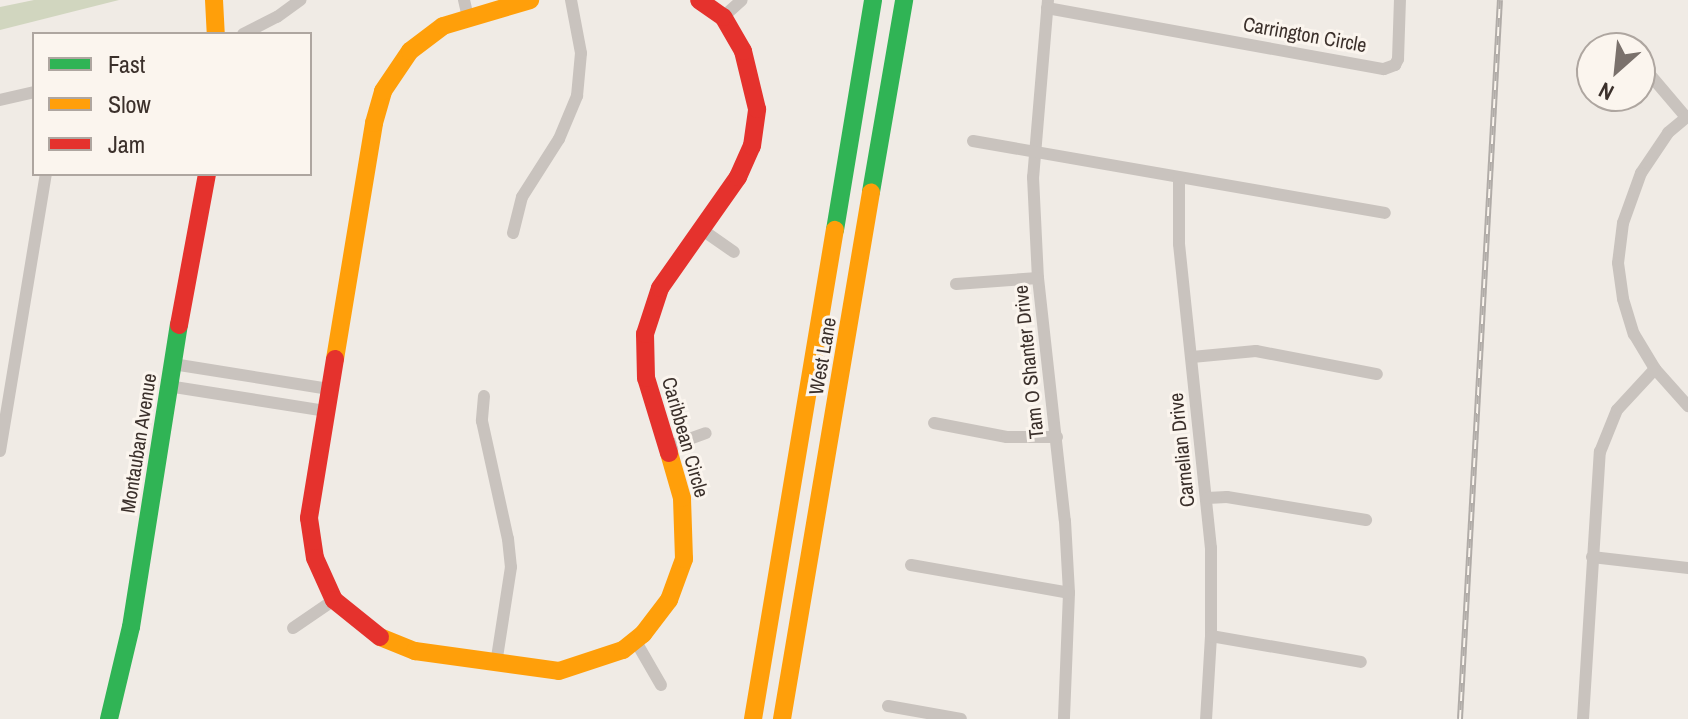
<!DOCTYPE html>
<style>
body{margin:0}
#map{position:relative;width:1688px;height:719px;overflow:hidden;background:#f0ebe5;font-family:"Archivo Narrow",sans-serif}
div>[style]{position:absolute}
.green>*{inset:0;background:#d1d6bf}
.street>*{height:12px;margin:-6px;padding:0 6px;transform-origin:6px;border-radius:6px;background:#c9c3be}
.fast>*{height:18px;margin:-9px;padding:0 9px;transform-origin:9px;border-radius:9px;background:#30b455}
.slow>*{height:18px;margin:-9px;padding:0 9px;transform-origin:9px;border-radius:9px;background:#ff9f0a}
.jam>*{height:18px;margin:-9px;padding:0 9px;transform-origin:9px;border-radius:9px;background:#e5322d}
.rail>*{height:6px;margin-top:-3px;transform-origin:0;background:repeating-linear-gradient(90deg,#fbf5ee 0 9px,#b1aca8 0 18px);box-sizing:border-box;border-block:2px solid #b1aca8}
span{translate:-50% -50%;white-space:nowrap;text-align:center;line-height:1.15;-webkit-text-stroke:6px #fbf5ee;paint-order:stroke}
.street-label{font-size:20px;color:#3b302b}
.legend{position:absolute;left:32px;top:32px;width:280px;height:144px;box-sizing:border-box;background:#fbf5ee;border:2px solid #aea6a0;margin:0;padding:10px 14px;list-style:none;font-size:24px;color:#3b302b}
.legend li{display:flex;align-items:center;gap:16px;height:40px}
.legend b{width:40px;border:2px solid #aea6a0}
.north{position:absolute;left:1576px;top:32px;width:80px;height:80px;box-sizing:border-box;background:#fbf5ee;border:2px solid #aea6a0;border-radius:50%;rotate:207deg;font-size:22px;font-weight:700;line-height:32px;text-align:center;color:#3b302b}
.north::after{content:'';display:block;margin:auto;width:28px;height:36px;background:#7a716c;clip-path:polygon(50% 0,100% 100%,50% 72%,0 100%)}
</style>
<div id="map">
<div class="green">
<i style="clip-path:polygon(34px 0,119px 0,0 30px,0 7px)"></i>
</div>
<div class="street">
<i style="left:464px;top:0;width:17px;rotate:77deg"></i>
<i style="left:1048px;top:0;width:178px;rotate:94.8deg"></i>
<i style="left:1033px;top:177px;width:101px;rotate:87.2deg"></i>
<i style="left:1038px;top:278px;width:244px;rotate:83.7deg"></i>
<i style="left:1065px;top:521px;width:72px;rotate:86.8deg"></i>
<i style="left:1069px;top:593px;width:126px;rotate:92.3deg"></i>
<i style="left:1047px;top:8px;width:342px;rotate:10.3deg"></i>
<i style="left:1384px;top:69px;width:12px;rotate:-20deg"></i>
<i style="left:1395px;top:65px;width:7px;rotate:-63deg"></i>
<i style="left:1398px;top:59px;width:59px;rotate:-88.1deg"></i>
<i style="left:723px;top:17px;width:25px;rotate:-42deg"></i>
<i style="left:243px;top:34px;width:38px;rotate:-27deg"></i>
<i style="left:277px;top:17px;width:29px;rotate:-36deg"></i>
<i style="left:1640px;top:63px;width:71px;rotate:49.6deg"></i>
<i style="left:0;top:100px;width:35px;rotate:-13deg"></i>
<i style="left:1688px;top:116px;width:26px;rotate:140deg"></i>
<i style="left:1668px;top:133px;width:48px;rotate:124deg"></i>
<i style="left:1641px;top:173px;width:53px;rotate:109.8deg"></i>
<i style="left:1623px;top:223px;width:40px;rotate:97.1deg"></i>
<i style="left:1618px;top:263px;width:36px;rotate:82deg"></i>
<i style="left:1623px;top:299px;width:37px;rotate:73deg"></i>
<i style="left:1634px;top:334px;width:41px;rotate:59deg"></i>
<i style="left:1655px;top:369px;width:50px;rotate:48.3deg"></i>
<i style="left:973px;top:141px;width:418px;rotate:9.9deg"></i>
<i style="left:1179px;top:179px;width:65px;rotate:90deg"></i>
<i style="left:1179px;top:244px;width:306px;rotate:84deg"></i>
<i style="left:1211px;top:548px;width:88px;rotate:90deg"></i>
<i style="left:1211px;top:636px;width:83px;rotate:93.4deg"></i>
<i style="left:701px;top:229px;width:40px;rotate:34.9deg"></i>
<i style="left:513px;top:233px;width:37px;rotate:-76deg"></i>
<i style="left:522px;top:197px;width:69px;rotate:-57.5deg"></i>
<i style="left:559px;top:139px;width:47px;rotate:-67.3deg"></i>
<i style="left:577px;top:96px;width:43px;rotate:-84.7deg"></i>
<i style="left:581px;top:53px;width:54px;rotate:-100.7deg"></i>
<i style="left:956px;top:284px;width:82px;rotate:-4.2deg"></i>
<i style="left:1192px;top:357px;width:64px;rotate:-5.4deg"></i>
<i style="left:1256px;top:351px;width:123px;rotate:10.8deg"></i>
<i style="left:173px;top:364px;width:158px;rotate:9.1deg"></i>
<i style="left:168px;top:386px;width:159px;rotate:9deg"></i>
<i style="left:484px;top:396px;width:25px;rotate:95deg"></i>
<i style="left:482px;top:421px;width:121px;rotate:77.6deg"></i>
<i style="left:508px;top:539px;width:28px;rotate:84deg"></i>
<i style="left:511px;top:567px;width:98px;rotate:98.8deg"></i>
<i style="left:934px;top:423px;width:74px;rotate:10.9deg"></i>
<i style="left:1007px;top:437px;width:50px"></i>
<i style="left:667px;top:447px;width:41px;rotate:-19.7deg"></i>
<i style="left:0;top:451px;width:281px;rotate:-80.6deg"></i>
<i style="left:1207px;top:498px;width:20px;rotate:-3deg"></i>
<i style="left:1227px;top:497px;width:141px;rotate:9.4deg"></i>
<i style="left:1592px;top:557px;width:97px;rotate:6.5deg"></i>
<i style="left:911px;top:565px;width:160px;rotate:10deg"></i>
<i style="left:293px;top:628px;width:50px;rotate:-34.3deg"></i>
<i style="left:1211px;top:636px;width:152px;rotate:9.8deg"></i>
<i style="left:635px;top:640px;width:52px;rotate:60deg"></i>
<i style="left:888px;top:706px;width:74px;rotate:10.1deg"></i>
<i style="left:1583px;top:719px;width:268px;rotate:-86.4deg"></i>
<i style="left:1600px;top:452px;width:45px;rotate:-68deg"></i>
<i style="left:1617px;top:410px;width:56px;rotate:-47.2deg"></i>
</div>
<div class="fast">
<i style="left:871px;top:192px;width:195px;rotate:-80.2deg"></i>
<i style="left:835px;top:230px;width:233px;rotate:-80.6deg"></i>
<i style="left:109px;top:719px;width:95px;rotate:-76.6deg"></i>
<i style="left:131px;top:627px;width:306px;rotate:-81deg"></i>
</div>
<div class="slow">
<i style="left:214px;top:0;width:34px;rotate:87deg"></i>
<i style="left:335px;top:359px;width:239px;rotate:-80.6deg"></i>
<i style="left:374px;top:123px;width:33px;rotate:-74deg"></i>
<i style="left:383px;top:91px;width:48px;rotate:-56deg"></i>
<i style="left:410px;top:51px;width:41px;rotate:-37.1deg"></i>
<i style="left:443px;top:26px;width:91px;rotate:-16.6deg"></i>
<i style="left:380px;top:637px;width:38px;rotate:22deg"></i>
<i style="left:415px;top:651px;width:145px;rotate:7.9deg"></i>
<i style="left:559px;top:671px;width:67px;rotate:-18.2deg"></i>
<i style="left:623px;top:650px;width:26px;rotate:-39deg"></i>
<i style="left:643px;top:634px;width:43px;rotate:-52.6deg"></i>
<i style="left:669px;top:600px;width:44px;rotate:-69.9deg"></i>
<i style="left:684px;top:559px;width:61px;rotate:-91.9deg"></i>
<i style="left:682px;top:498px;width:47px;rotate:-106.1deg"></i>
<i style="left:753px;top:719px;width:496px;rotate:-80.5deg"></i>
<i style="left:782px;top:719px;width:534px;rotate:-80.41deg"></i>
</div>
<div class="jam">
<i style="left:179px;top:325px;width:154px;rotate:-79.5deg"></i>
<i style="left:335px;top:359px;width:161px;rotate:99.3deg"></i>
<i style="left:309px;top:518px;width:40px;rotate:81.5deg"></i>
<i style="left:315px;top:558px;width:46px;rotate:65.7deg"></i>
<i style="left:334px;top:600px;width:59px;rotate:38.8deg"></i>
<i style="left:669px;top:453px;width:78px;rotate:-107deg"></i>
<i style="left:646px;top:378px;width:44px;rotate:-91.3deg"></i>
<i style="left:645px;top:334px;width:48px;rotate:-71.9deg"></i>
<i style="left:660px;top:288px;width:136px;rotate:-54.9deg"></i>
<i style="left:738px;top:177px;width:34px;rotate:-66deg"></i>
<i style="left:752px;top:146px;width:37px;rotate:-82deg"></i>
<i style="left:757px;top:109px;width:60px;rotate:-103.6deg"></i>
<i style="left:743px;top:51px;width:39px;rotate:-120deg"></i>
<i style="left:723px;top:17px;width:29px;rotate:-145deg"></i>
</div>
<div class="rail">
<i style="left:1460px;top:719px;width:720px;rotate:-86.82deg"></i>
</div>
<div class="street-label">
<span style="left:1305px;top:34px;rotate:10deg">Carrington Circle</span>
<span style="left:822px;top:356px;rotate:-80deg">West Lane</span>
<span style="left:1028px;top:362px;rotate:-96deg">Tam O Shanter Drive</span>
<span style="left:686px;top:437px;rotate:74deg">Caribbean Circle</span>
<span style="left:138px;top:443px;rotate:-81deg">Montauban Avenue</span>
<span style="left:1181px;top:450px;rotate:-96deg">Carnelian Drive</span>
</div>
<ul class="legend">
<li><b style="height:10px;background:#30b455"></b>Fast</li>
<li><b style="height:10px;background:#ff9f0a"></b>Slow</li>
<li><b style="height:10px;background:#e5322d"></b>Jam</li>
</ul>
<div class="north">N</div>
</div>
